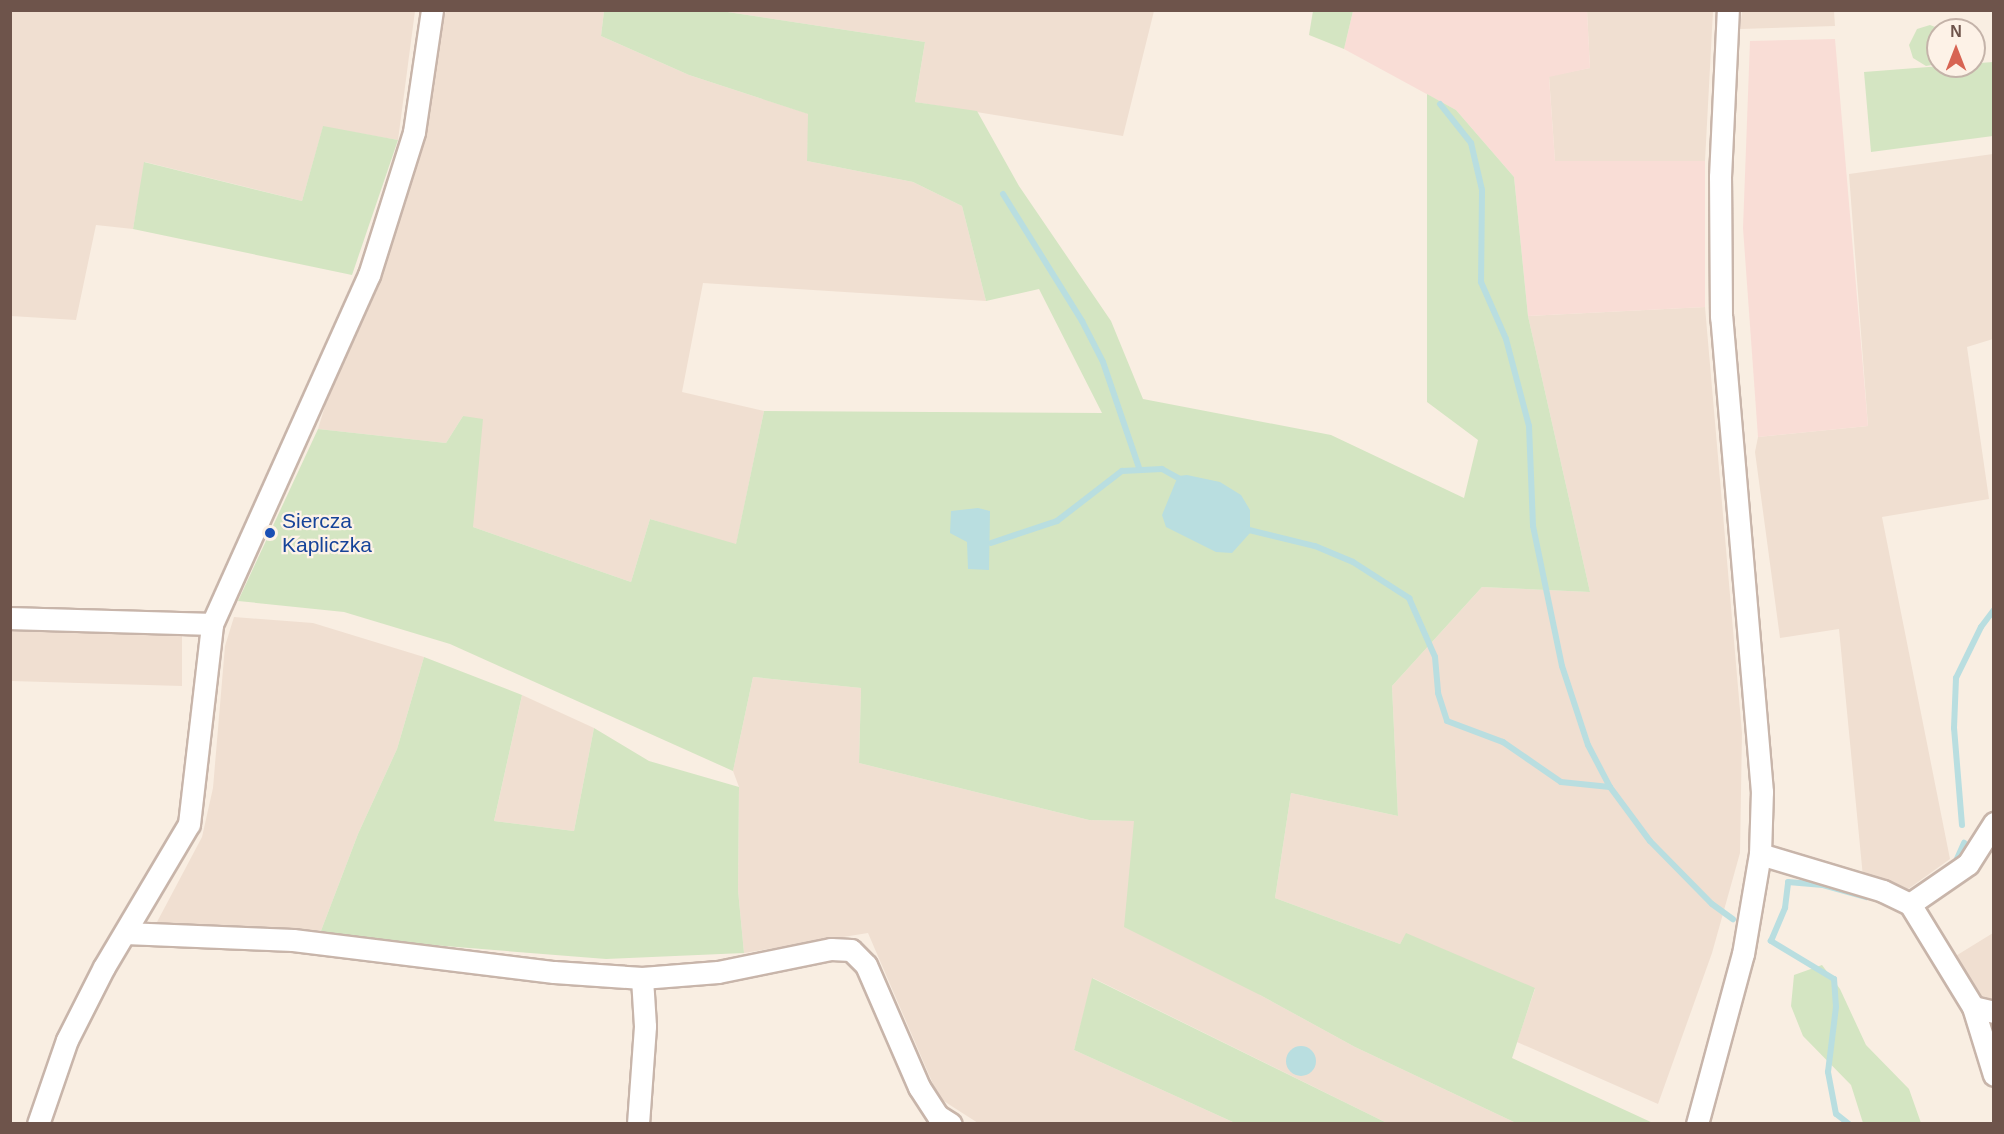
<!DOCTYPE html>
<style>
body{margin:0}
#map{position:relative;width:2004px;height:1134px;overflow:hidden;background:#f9eee2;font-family:Helvetica,sans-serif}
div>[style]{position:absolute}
.residential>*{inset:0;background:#f0dfd1}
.commercial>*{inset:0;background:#f9ddd6}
.green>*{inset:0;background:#d4e5c2}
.water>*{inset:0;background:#b9dee0}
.round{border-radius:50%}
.stream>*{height:6px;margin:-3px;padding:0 3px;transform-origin:3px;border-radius:3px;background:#b9dee0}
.roads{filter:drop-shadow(2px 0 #c8b5aa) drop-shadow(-2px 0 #c8b5aa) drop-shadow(0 2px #c8b5aa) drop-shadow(0 -2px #c8b5aa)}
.minor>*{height:21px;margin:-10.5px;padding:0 10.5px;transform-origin:10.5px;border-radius:10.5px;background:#fff}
.dots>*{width:16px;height:16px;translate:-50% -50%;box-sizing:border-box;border:3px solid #fdf2e7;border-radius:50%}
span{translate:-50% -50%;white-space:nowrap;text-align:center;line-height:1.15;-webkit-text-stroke:4.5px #fdf2e7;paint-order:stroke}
.transit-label{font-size:21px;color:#164399}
.left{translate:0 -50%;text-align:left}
.frame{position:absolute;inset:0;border:12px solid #6e544b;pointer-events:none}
.north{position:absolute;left:1926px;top:18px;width:60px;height:60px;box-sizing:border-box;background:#fdf2e7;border:2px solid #c4b3a9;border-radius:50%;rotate:0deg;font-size:16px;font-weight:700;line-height:24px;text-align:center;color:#6e544b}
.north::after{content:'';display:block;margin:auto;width:21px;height:27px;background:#d76453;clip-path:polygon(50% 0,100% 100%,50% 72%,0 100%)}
</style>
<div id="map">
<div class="residential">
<i style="clip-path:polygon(10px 11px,415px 11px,398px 140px,323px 127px,302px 201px,145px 162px,133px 229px,96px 225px,76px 320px,11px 316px)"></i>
<i style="clip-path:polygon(446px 11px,604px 11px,601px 36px,689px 75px,809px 114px,807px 161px,913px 182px,962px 206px,986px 301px,703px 283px,682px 392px,764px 411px,736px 545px,650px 519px,631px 582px,473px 527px,463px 416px,446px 443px,318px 429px)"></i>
<i style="clip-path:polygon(721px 11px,1154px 11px,1123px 136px,915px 102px,925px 42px)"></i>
<i style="clip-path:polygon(1587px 11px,1713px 11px,1705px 161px,1555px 161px,1549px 76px,1590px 68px)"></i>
<i style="clip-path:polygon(1742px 11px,1834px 11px,1835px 26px,1740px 29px)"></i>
<i style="clip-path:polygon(1993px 154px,1993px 339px,1967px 347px,1989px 499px,1882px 517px,1950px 859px,1904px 892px,1863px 877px,1839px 629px,1780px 638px,1755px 452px,1758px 437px,1868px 426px,1849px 174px)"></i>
<i style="clip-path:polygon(1705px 307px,1742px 733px,1740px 853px,1712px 953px,1658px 1104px,1517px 1042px,1535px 989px,1406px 934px,1400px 944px,1275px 898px,1291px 793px,1398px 816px,1392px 686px,1482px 587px,1590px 592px,1528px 316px)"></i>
<i style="clip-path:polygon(234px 617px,313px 623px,424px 657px,397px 749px,358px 834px,319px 936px,157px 922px,202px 837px,213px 788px,225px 646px)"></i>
<i style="clip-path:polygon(11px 627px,182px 632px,182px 686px,11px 681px)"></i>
<i style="clip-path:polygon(753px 677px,861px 688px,859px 763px,1089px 820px,1134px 821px,1260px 995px,1355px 1047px,1516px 1123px,1387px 1123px,1093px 978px,1074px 1050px,1235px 1123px,978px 1123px,939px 1098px,868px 933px,744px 953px,738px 890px,739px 787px,733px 771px)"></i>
<i style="clip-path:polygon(522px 695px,594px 728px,574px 831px,494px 821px)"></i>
<i style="clip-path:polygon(1993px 933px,1993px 1001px,1979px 998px,1954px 957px)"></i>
</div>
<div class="commercial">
<i style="clip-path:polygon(1353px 11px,1587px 11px,1590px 68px,1549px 77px,1555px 161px,1705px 161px,1705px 307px,1528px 316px,1514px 177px,1456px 110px,1344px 49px)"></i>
<i style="clip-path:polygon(1835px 39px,1868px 426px,1758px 437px,1743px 228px,1750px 41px)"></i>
</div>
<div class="green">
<i style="clip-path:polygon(604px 11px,721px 11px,925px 42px,915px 102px,977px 111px,1019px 186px,1111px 321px,1143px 399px,1331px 435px,1464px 498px,1478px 440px,1427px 402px,1427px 94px,1456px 110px,1514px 177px,1528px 316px,1590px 592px,1482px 587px,1392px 686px,1398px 816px,1291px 793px,1275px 898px,1400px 944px,1406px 933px,1535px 988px,1512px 1058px,1653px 1123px,1516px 1123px,1355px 1047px,1260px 995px,1124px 927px,1134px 821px,1089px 820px,859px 763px,861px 688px,753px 677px,733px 771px,450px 644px,344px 612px,238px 601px,318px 429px,446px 443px,463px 416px,483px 419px,473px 527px,631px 582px,650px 519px,736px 544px,764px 411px,1102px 413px,1039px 289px,986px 301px,962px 206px,913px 182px,807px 161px,808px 114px,689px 75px,601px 36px)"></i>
<i style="clip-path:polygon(1313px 11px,1353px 11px,1344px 49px,1309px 35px)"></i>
<i style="clip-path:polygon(1930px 25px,1943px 30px,1938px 30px,1938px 64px,1926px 66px,1913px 58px,1909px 45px,1917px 29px)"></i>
<i style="clip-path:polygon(1993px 62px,1993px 136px,1871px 152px,1864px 72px)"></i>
<i style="clip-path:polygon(323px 126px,398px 140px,352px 275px,133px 229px,144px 162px,302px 201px)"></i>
<i style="clip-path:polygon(424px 657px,522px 695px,494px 821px,574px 831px,594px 728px,649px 761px,739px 787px,738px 890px,744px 953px,606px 959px,319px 936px,358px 834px,397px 749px)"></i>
<i style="clip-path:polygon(1822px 965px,1840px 989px,1866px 1045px,1909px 1089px,1921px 1123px,1863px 1123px,1851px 1085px,1803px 1036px,1791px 1006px,1794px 975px)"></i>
<i style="clip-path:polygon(1092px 978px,1387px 1123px,1235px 1123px,1074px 1050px)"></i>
</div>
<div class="water">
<i style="clip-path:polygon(1187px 475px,1220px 482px,1241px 495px,1250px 510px,1250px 533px,1232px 553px,1216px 552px,1166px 527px,1162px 515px,1178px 476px)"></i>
<i style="clip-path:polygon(978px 508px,990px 511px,989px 570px,968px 569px,967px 542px,950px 533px,951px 511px)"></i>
<i class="round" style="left:1286px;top:1046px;width:30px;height:30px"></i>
</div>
<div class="stream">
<i style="left:1440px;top:104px;width:50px;rotate:51.5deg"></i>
<i style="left:1471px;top:143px;width:48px;rotate:76.8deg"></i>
<i style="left:1482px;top:190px;width:92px;rotate:90.6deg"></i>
<i style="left:1481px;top:282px;width:62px;rotate:66.3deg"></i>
<i style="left:1506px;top:339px;width:90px;rotate:75.2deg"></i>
<i style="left:1529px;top:426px;width:100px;rotate:87.7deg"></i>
<i style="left:1533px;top:526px;width:143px;rotate:78.3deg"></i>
<i style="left:1562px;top:666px;width:83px;rotate:71.8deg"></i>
<i style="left:1588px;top:745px;width:47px;rotate:62.4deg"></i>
<i style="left:1610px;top:787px;width:67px;rotate:53.5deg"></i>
<i style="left:1650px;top:841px;width:88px;rotate:45.5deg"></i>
<i style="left:1712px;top:904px;width:26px;rotate:36deg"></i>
<i style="left:1003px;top:194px;width:150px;rotate:58.1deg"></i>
<i style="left:1082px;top:321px;width:46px;rotate:62.9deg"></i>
<i style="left:1103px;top:362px;width:112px;rotate:71.2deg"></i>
<i style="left:1245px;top:529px;width:72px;rotate:13.7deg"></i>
<i style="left:1315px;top:546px;width:41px;rotate:22.8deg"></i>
<i style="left:1353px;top:562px;width:67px;rotate:32.7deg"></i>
<i style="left:1409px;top:598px;width:64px;rotate:66.2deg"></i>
<i style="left:1435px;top:657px;width:36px;rotate:85deg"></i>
<i style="left:1438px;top:693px;width:29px;rotate:72deg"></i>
<i style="left:1447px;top:721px;width:60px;rotate:20.6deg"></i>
<i style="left:1503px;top:742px;width:70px;rotate:34.6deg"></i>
<i style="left:1561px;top:782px;width:49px;rotate:5.8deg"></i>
<i style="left:991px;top:543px;width:70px;rotate:-18.4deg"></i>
<i style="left:1057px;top:521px;width:82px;rotate:-37.6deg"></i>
<i style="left:1122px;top:471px;width:40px;rotate:-2.9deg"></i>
<i style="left:1162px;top:469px;width:23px;rotate:29deg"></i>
<i style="left:1962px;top:825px;width:97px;rotate:-94.7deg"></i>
<i style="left:1954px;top:728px;width:50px;rotate:-87.7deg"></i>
<i style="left:1956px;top:678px;width:57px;rotate:-63.9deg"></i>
<i style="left:1981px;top:627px;width:21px;rotate:-53deg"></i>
<i style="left:1956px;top:861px;width:20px;rotate:-66deg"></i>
<i style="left:1849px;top:1124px;width:16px;rotate:-142deg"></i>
<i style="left:1836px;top:1114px;width:43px;rotate:-100.8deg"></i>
<i style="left:1828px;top:1072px;width:65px;rotate:-83deg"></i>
<i style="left:1836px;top:1007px;width:28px;rotate:-94deg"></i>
<i style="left:1834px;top:979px;width:74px;rotate:-148.9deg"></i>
<i style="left:1771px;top:941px;width:36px;rotate:-67deg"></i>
<i style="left:1785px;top:908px;width:26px;rotate:-83deg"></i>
<i style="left:1788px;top:882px;width:35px;rotate:5deg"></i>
<i style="left:1823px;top:885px;width:45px;rotate:15.6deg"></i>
</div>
<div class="roads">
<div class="minor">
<i style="left:10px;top:618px;width:202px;rotate:1.7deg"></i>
<i style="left:1760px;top:854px;width:128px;rotate:16.7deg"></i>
<i style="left:1883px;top:891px;width:30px;rotate:26deg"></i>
<i style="left:1910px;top:904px;width:121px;rotate:58.5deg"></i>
<i style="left:1973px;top:1007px;width:22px;rotate:13deg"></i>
<i style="left:1910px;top:904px;width:70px;rotate:-34.6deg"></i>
<i style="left:1968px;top:864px;width:49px;rotate:-57.6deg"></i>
<i style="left:125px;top:933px;width:168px;rotate:2.4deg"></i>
<i style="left:293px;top:940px;width:263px;rotate:7deg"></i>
<i style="left:554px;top:972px;width:88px;rotate:3.9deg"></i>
<i style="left:642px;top:978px;width:76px;rotate:-4.5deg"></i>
<i style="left:718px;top:972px;width:115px;rotate:-11.5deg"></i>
<i style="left:831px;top:949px;width:20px;rotate:3deg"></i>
<i style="left:851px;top:950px;width:21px;rotate:45deg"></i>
<i style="left:866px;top:965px;width:133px;rotate:66.5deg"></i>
<i style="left:919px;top:1087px;width:35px;rotate:57deg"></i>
<i style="left:938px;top:1116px;width:15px;rotate:32deg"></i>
<i style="left:1973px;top:1007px;width:71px;rotate:72.8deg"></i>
<i style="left:38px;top:1124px;width:89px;rotate:-71deg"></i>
<i style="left:67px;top:1040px;width:82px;rotate:-63.1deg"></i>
<i style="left:104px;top:967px;width:166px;rotate:-59.3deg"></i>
<i style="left:189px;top:824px;width:201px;rotate:-83.4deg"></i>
<i style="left:212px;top:624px;width:383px;rotate:-65.8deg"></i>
<i style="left:369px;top:275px;width:150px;rotate:-72.5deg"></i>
<i style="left:414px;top:132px;width:123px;rotate:-81.6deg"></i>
<i style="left:638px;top:1124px;width:98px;rotate:-85.9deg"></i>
<i style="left:645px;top:1026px;width:48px;rotate:-93.6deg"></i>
<i style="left:1697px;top:1124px;width:176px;rotate:-74.9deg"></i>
<i style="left:1743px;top:954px;width:101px;rotate:-80.4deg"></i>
<i style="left:1760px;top:854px;width:62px;rotate:-88.2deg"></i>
<i style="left:1762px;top:792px;width:477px;rotate:-94.9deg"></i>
<i style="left:1721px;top:317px;width:140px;rotate:-90.4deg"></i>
<i style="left:1720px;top:177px;width:167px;rotate:-87.3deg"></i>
</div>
</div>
<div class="dots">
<i style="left:270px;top:533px;background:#1a4fb4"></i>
</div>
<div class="transit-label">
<span class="left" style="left:282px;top:533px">Siercza<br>Kapliczka</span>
</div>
<div class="frame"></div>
<div class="north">N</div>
</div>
